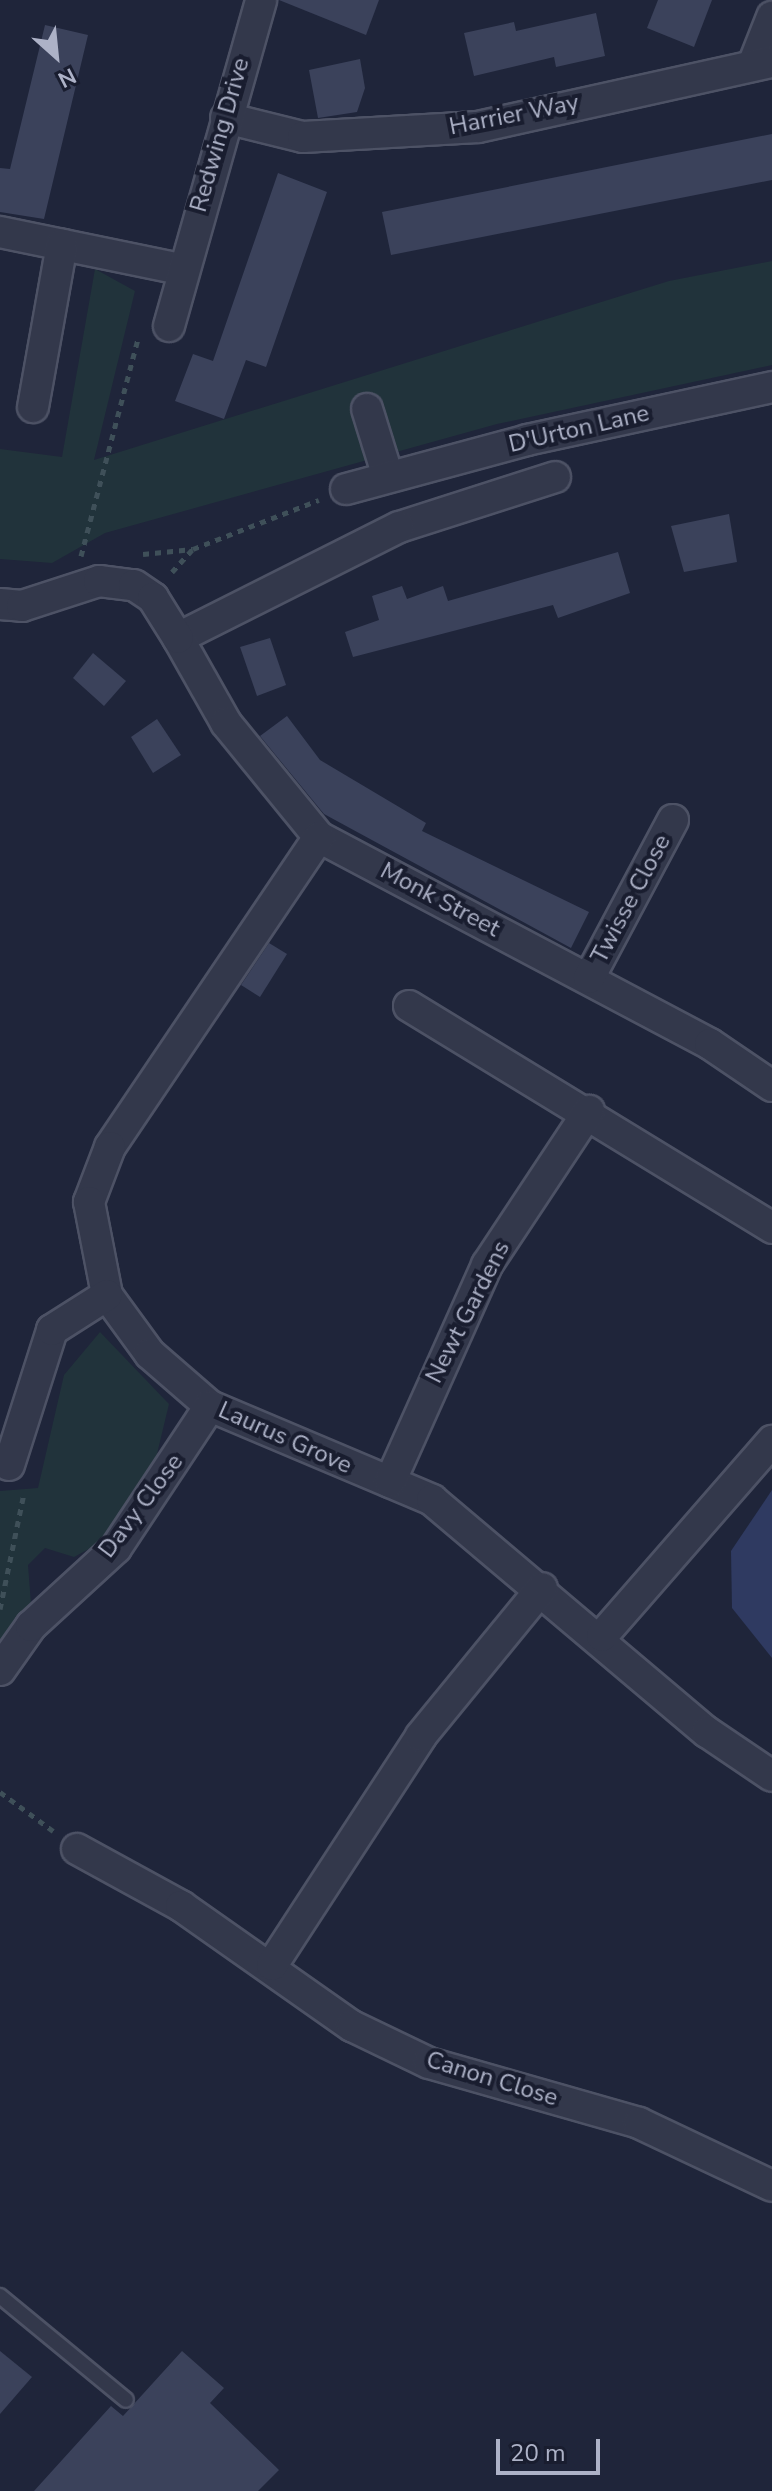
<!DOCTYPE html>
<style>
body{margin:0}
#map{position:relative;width:772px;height:2491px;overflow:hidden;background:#1f253a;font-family:"Nunito Sans",sans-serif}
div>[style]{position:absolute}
.green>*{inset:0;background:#21333b}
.water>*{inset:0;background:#2f3a61}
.building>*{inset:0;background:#3b425b}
.path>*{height:5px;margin-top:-2.5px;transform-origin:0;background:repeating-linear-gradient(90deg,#3f5059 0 6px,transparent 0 12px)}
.roads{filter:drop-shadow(2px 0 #4d5265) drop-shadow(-2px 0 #4d5265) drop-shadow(0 2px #4d5265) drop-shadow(0 -2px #4d5265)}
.service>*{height:14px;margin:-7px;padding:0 7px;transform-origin:7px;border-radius:7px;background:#33384b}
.minor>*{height:30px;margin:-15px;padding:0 15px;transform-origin:15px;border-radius:15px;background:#33384b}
span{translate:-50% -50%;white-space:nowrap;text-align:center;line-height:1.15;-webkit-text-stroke:8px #191d2f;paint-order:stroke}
.street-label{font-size:24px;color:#adb2c7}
.north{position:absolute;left:16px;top:16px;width:80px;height:80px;-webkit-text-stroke:6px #191d2f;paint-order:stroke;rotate:153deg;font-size:22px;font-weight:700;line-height:32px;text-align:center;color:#adb2c7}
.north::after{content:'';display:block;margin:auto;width:28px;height:36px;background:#adb2c7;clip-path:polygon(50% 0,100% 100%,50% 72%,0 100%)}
.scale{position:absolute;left:496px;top:2439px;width:104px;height:36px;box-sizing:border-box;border:4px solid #adb2c7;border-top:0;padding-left:10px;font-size:24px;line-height:28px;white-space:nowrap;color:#adb2c7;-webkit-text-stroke:6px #191d2f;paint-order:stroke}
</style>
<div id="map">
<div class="green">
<i style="clip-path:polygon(772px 261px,772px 365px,497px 424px,105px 533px,52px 563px,0 559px,0 449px,62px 457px,95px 269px,135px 291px,94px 460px,669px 281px)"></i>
<i style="clip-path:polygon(100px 1332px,169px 1404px,156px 1458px,98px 1544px,74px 1557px,45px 1548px,28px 1565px,31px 1604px,0 1653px,0 1491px,38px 1488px,64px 1375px)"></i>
</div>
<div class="water">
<i style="clip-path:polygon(772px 1490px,772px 1658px,732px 1608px,731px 1551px)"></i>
</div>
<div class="building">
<i style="clip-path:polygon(279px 0,379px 0,366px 35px)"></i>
<i style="clip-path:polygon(658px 0,712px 0,694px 47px,647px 28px)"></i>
<i style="clip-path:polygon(596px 13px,605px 56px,556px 67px,554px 57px,474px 76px,464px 33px,514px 22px,516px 31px)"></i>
<i style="clip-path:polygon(45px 25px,88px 35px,44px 219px,0 212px,0 168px,10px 169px)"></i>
<i style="clip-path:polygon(360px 59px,365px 88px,357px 112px,318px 118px,309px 70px)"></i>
<i style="clip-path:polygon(772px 134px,772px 180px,391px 255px,382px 212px)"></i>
<i style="clip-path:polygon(278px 173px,327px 192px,266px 367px,246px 360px,224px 419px,175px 401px,193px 354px,213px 361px)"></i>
<i style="clip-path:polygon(729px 514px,737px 562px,684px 572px,671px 526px)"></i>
<i style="clip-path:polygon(618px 552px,630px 593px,558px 618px,553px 605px,353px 657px,345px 632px,379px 620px,372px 596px,402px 586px,407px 599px,443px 586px,448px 601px)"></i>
<i style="clip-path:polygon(270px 638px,286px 685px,257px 696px,240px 647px)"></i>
<i style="clip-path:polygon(93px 653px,126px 681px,104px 706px,73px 678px)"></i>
<i style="clip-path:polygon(287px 716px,320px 760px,426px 823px,422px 831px,589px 912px,571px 948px,324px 814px,260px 736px)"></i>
<i style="clip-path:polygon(157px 719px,181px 755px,153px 773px,131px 737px)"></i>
<i style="clip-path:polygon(269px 943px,287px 954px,260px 997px,241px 985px)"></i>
<i style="clip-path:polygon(0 2351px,32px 2377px,0 2414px)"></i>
<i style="clip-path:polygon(182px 2351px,224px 2388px,210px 2403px,279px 2470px,258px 2491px,34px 2491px,111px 2406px,123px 2416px)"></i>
</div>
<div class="path">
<i style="left:143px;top:554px;width:50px;rotate:-5.7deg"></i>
<i style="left:193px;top:549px;width:135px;rotate:-21.3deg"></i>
<i style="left:81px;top:556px;width:225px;rotate:-75.3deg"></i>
<i style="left:172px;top:572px;width:30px;rotate:-48deg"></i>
<i style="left:0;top:1609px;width:118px;rotate:-78.3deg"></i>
<i style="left:0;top:1792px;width:66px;rotate:36.3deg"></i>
</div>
<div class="roads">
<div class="service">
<i style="left:0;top:2296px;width:163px;rotate:39.5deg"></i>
</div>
<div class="minor">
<i style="left:753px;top:65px;width:52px;rotate:-68.4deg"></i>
<i style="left:226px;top:118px;width:79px;rotate:13.9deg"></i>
<i style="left:303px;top:137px;width:175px;rotate:-3.3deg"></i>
<i style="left:478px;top:127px;width:301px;rotate:-12.5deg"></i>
<i style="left:0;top:232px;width:185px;rotate:11.6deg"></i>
<i style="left:169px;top:326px;width:339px;rotate:-74.2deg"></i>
<i style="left:33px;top:407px;width:165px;rotate:-79.9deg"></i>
<i style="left:367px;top:409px;width:71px;rotate:72.8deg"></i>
<i style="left:555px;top:477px;width:164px;rotate:162.2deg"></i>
<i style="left:399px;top:527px;width:247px;rotate:153.3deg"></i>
<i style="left:178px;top:638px;width:98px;rotate:60.5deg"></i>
<i style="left:226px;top:723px;width:147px;rotate:50.8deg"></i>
<i style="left:319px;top:837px;width:442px;rotate:27.9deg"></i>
<i style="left:710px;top:1044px;width:75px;rotate:34.1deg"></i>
<i style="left:346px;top:489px;width:188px;rotate:-15.1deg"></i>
<i style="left:527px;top:440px;width:251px;rotate:-12.2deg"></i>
<i style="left:0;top:604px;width:22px;rotate:5deg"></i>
<i style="left:22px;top:606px;width:81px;rotate:-18deg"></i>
<i style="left:99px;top:581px;width:35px;rotate:7deg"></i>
<i style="left:134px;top:585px;width:23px;rotate:34deg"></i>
<i style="left:153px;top:598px;width:47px;rotate:58deg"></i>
<i style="left:319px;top:837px;width:374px;rotate:124deg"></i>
<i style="left:110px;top:1147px;width:59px;rotate:110.9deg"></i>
<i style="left:89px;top:1202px;width:95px;rotate:79deg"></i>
<i style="left:107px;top:1295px;width:73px;rotate:53.9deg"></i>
<i style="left:150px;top:1354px;width:79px;rotate:40.9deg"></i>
<i style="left:210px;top:1406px;width:241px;rotate:22.9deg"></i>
<i style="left:432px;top:1500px;width:360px;rotate:40.2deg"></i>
<i style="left:707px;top:1732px;width:78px;rotate:34.1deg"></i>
<i style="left:589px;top:978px;width:179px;rotate:-62deg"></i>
<i style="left:409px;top:1006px;width:426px;rotate:31.4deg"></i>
<i style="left:9px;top:1465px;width:142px;rotate:-72.3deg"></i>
<i style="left:52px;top:1330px;width:65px;rotate:-32.5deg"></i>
<i style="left:390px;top:1482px;width:238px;rotate:-65.9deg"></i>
<i style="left:487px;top:1265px;width:185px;rotate:-56.5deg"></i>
<i style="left:602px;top:1636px;width:259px;rotate:-48.9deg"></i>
<i style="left:0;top:1670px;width:54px;rotate:-54.8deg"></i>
<i style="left:31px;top:1626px;width:115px;rotate:-42.5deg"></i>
<i style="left:116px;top:1548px;width:170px;rotate:-56.5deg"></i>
<i style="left:77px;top:1849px;width:119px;rotate:28.7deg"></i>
<i style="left:181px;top:1906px;width:209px;rotate:35.1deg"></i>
<i style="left:352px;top:2026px;width:85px;rotate:25.7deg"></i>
<i style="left:429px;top:2063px;width:218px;rotate:15.9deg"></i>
<i style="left:639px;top:2123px;width:147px;rotate:25.3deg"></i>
<i style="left:272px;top:1965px;width:273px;rotate:-56.9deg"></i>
<i style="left:421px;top:1736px;width:191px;rotate:-50.7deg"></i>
</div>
</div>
<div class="street-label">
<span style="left:514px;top:115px;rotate:-11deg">Harrier Way</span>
<span style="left:220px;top:135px;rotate:-74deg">Redwing Drive</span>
<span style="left:579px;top:429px;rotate:-13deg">D'Urton Lane</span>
<span style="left:631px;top:899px;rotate:-62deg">Twisse Close</span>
<span style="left:440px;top:900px;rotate:28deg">Monk Street</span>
<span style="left:468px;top:1312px;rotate:-63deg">Newt Gardens</span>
<span style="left:285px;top:1438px;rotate:24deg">Laurus Grove</span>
<span style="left:141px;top:1506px;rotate:-53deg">Davy Close</span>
<span style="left:492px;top:2079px;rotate:17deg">Canon Close</span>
</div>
<div class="north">N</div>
<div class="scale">20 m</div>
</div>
